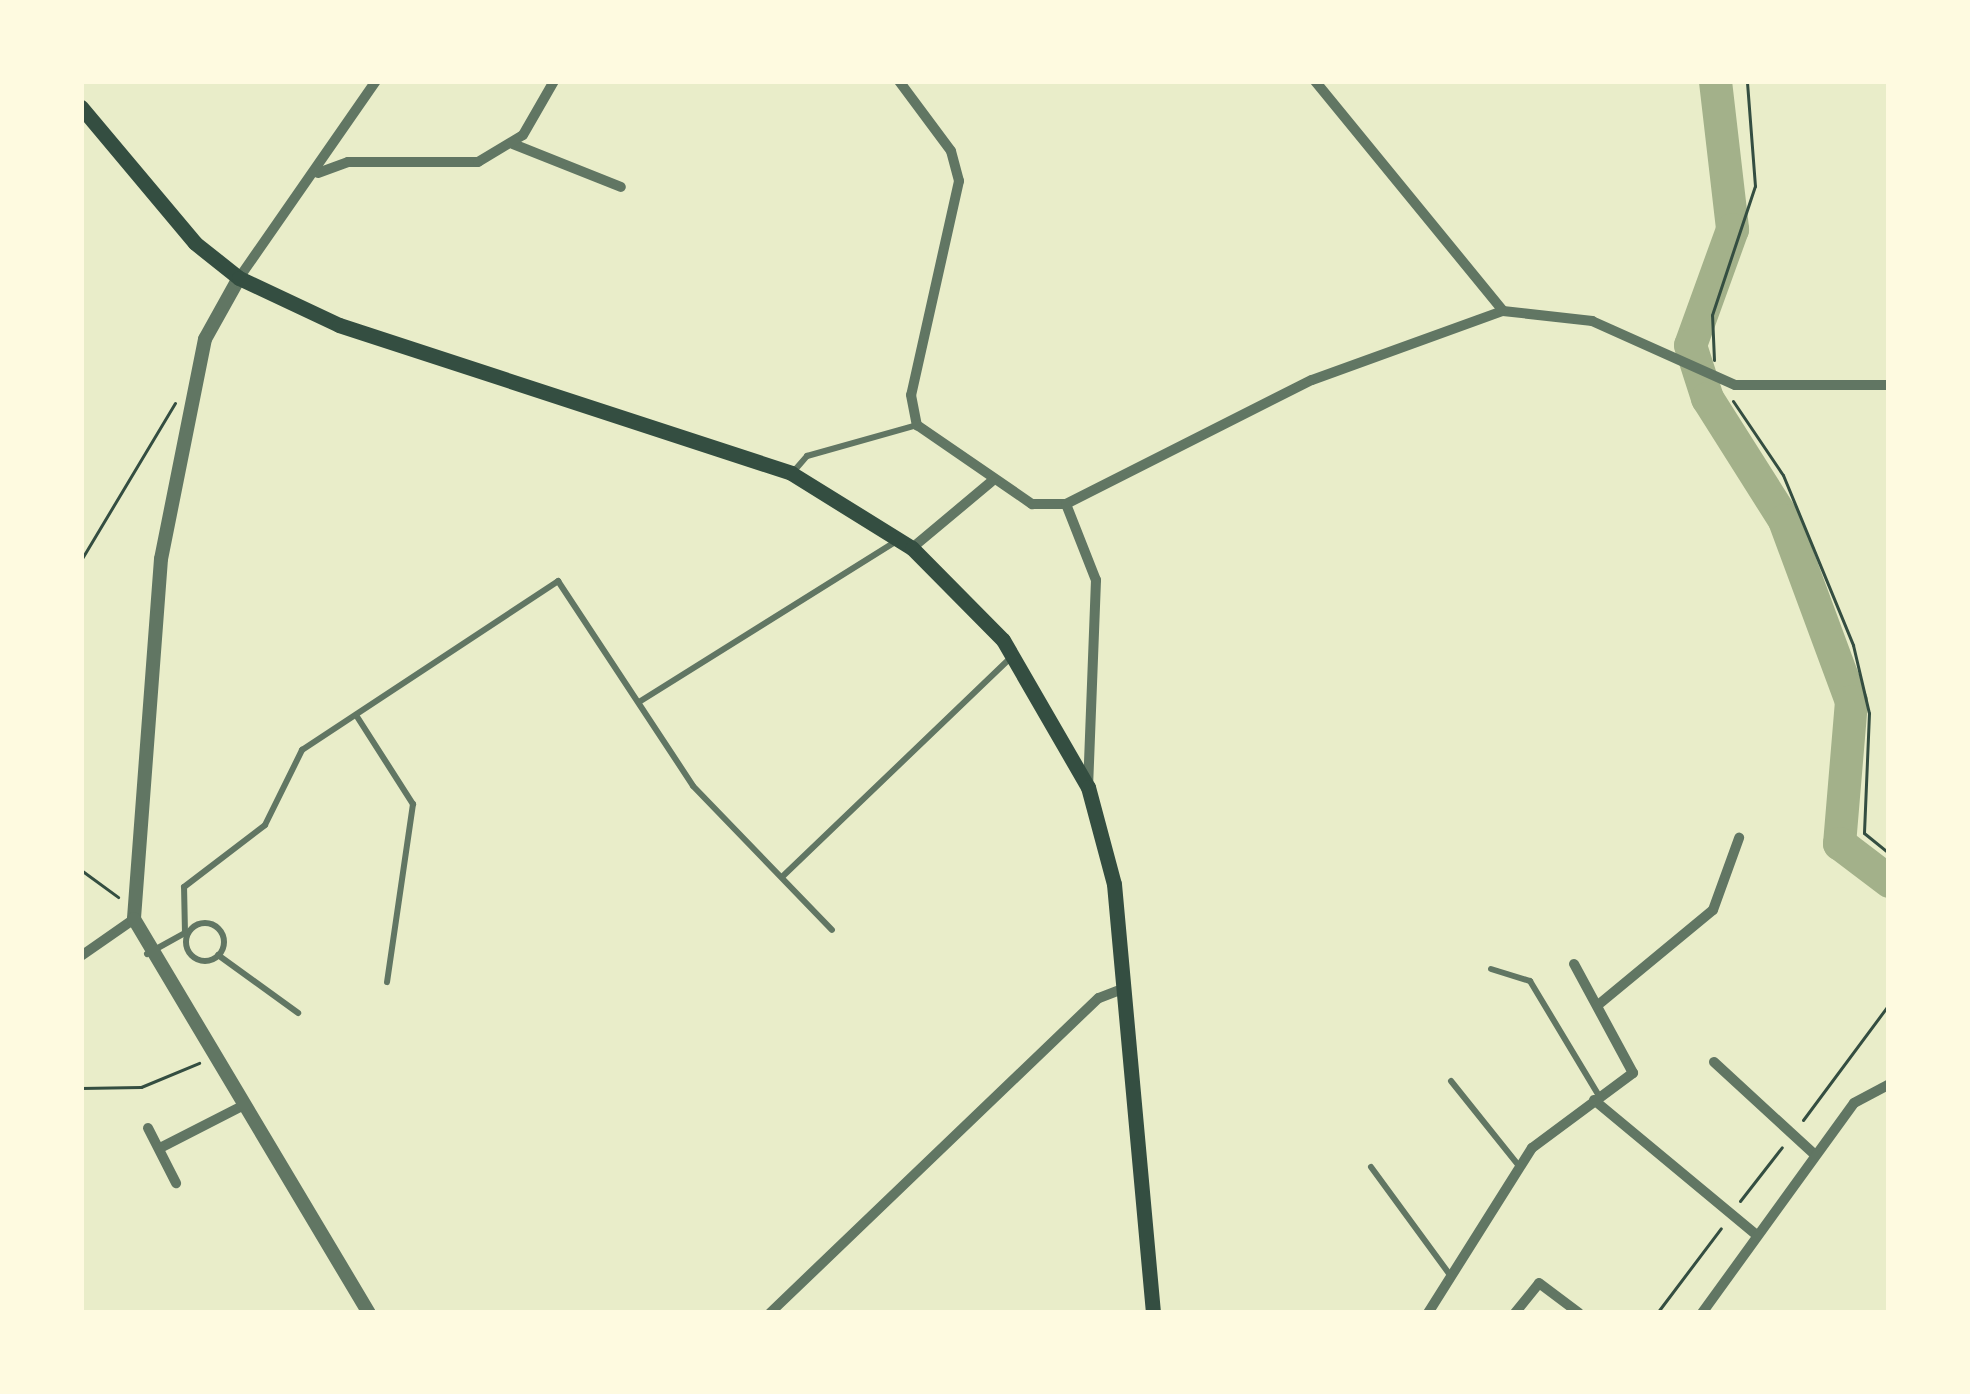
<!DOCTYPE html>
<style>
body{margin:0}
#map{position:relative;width:1970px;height:1394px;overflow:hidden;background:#e9edc9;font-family:"Sofia Sans Condensed",sans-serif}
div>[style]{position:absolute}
.river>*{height:33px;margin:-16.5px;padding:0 16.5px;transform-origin:16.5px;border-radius:16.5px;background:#a3b18a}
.path>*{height:3px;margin:-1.5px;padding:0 1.5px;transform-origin:1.5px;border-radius:1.5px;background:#344e41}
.service>*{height:6px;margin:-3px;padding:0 3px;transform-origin:3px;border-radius:3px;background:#617663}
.service>.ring{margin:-3px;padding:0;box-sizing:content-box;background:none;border:6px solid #617663;border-radius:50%}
.minor>*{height:10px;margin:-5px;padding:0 5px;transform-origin:5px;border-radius:5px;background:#617663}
.tertiary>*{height:14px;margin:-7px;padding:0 7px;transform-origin:7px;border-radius:7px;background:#617663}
.secondary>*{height:15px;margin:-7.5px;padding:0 7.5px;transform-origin:7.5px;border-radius:7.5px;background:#344e41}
span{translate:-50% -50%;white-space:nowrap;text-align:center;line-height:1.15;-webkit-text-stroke:12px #fefae0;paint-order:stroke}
.frame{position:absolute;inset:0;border:84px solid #fefae0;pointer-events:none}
</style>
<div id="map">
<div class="river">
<i style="left:1715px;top:81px;width:149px;rotate:83.4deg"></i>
<i style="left:1732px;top:229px;width:123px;rotate:109.9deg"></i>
<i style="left:1690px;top:345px;width:56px;rotate:72.2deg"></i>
<i style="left:1707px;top:398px;width:144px;rotate:57.7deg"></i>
<i style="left:1784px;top:520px;width:193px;rotate:69.7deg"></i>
<i style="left:1851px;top:701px;width:143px;rotate:94.8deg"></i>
<i style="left:1839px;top:843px;width:63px;rotate:37.2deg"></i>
</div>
<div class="path">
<i style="left:1714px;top:360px;width:45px;rotate:-92.5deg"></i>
<i style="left:1712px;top:315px;width:136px;rotate:-71.6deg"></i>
<i style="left:1755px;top:186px;width:105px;rotate:-94.4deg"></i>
<i style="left:1733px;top:401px;width:89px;rotate:56deg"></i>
<i style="left:1783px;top:475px;width:184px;rotate:67.6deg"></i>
<i style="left:1853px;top:645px;width:70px;rotate:76.8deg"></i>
<i style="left:1869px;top:713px;width:120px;rotate:92.4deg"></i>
<i style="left:1864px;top:833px;width:32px;rotate:39deg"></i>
<i style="left:81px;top:560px;width:183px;rotate:-59.1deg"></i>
<i style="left:81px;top:870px;width:46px;rotate:36.1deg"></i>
<i style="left:81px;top:1088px;width:60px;rotate:-1deg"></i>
<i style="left:141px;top:1087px;width:63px;rotate:-22.5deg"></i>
<i style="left:1803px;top:1120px;width:144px;rotate:-53.4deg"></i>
<i style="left:1740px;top:1201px;width:68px;rotate:-52.1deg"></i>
<i style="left:1657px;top:1313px;width:106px;rotate:-53deg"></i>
</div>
<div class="service">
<i style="left:794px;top:471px;width:20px;rotate:-49deg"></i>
<i style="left:807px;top:456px;width:114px;rotate:-15.7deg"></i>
<i style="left:639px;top:702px;width:304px;rotate:-32deg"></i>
<i style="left:356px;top:715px;width:106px;rotate:57.4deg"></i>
<i style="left:413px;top:804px;width:180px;rotate:98.3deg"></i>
<i style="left:782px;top:877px;width:316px;rotate:-43.8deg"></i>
<i class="ring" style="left:186px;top:923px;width:32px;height:32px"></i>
<i style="left:147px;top:954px;width:43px;rotate:-28.9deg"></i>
<i style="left:185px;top:933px;width:46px;rotate:-91.2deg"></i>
<i style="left:184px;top:887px;width:102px;rotate:-37.4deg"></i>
<i style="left:265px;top:825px;width:84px;rotate:-63.7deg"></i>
<i style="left:302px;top:750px;width:307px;rotate:-33.4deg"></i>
<i style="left:558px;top:581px;width:245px;rotate:56.6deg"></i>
<i style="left:693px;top:786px;width:200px;rotate:46deg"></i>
<i style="left:218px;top:955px;width:99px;rotate:35.9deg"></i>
<i style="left:1491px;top:969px;width:41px;rotate:17.1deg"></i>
<i style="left:1530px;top:981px;width:134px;rotate:59deg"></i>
<i style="left:1451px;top:1081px;width:109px;rotate:51.3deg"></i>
<i style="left:1371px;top:1167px;width:134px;rotate:53.8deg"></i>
</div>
<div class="minor">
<i style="left:899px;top:81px;width:87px;rotate:53.4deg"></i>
<i style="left:951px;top:151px;width:31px;rotate:75deg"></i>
<i style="left:959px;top:181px;width:219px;rotate:102.6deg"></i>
<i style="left:911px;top:395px;width:31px;rotate:79deg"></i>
<i style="left:917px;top:425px;width:140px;rotate:34.5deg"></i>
<i style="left:1032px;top:504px;width:34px"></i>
<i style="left:1066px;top:504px;width:275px;rotate:-26.8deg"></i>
<i style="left:1312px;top:380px;width:203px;rotate:-19.9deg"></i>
<i style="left:1503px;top:311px;width:90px;rotate:6.4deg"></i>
<i style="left:1592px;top:321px;width:157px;rotate:24.1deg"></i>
<i style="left:1735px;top:385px;width:154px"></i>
<i style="left:1315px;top:81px;width:297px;rotate:50.7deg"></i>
<i style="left:513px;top:144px;width:116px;rotate:21.7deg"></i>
<i style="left:318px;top:173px;width:32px;rotate:-20deg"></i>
<i style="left:348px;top:162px;width:130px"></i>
<i style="left:478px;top:162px;width:52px;rotate:-31deg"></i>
<i style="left:523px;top:135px;width:62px;rotate:-60.1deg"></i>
<i style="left:239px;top:278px;width:240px;rotate:-55.2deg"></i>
<i style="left:1066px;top:504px;width:82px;rotate:68.5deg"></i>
<i style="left:1096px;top:580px;width:207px;rotate:92.2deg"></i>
<i style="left:912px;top:548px;width:103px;rotate:-39.9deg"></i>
<i style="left:81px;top:956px;width:65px;rotate:-34.9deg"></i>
<i style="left:1598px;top:1005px;width:149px;rotate:-39.6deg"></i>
<i style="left:1713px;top:910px;width:77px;rotate:-70.1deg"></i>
<i style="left:1714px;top:1062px;width:136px;rotate:42.6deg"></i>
<i style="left:1594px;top:1100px;width:208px;rotate:39.7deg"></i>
<i style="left:148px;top:1128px;width:62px;rotate:63deg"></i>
<i style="left:160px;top:1148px;width:92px;rotate:-27.1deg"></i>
<i style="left:770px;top:1313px;width:455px;rotate:-43.8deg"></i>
<i style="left:1099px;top:998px;width:25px;rotate:-21deg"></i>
<i style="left:1428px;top:1313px;width:195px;rotate:-57.8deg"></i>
<i style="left:1532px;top:1148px;width:126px;rotate:-36.6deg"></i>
<i style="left:1633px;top:1073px;width:124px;rotate:-118.4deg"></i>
<i style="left:1515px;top:1313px;width:38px;rotate:-51deg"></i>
<i style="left:1539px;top:1283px;width:50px;rotate:36.9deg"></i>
<i style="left:1702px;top:1313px;width:259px;rotate:-54.1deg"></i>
<i style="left:1854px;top:1103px;width:40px;rotate:-28deg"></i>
</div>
<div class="tertiary">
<i style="left:239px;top:278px;width:70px;rotate:119.1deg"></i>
<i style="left:205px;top:339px;width:224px;rotate:101.3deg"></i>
<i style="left:161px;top:559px;width:361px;rotate:94.3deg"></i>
<i style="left:134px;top:919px;width:459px;rotate:59.2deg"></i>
</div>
<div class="secondary">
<i style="left:81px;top:107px;width:177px;rotate:50deg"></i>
<i style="left:195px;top:243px;width:56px;rotate:38.5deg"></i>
<i style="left:239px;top:278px;width:110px;rotate:25.2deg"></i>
<i style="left:339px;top:325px;width:476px;rotate:18.1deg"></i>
<i style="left:791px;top:473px;width:142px;rotate:31.8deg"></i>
<i style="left:912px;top:548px;width:129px;rotate:45.3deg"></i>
<i style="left:1003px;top:640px;width:170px;rotate:60deg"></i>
<i style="left:1088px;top:787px;width:100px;rotate:75deg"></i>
<i style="left:1114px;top:884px;width:431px;rotate:84.8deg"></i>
</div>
<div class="frame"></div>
</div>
